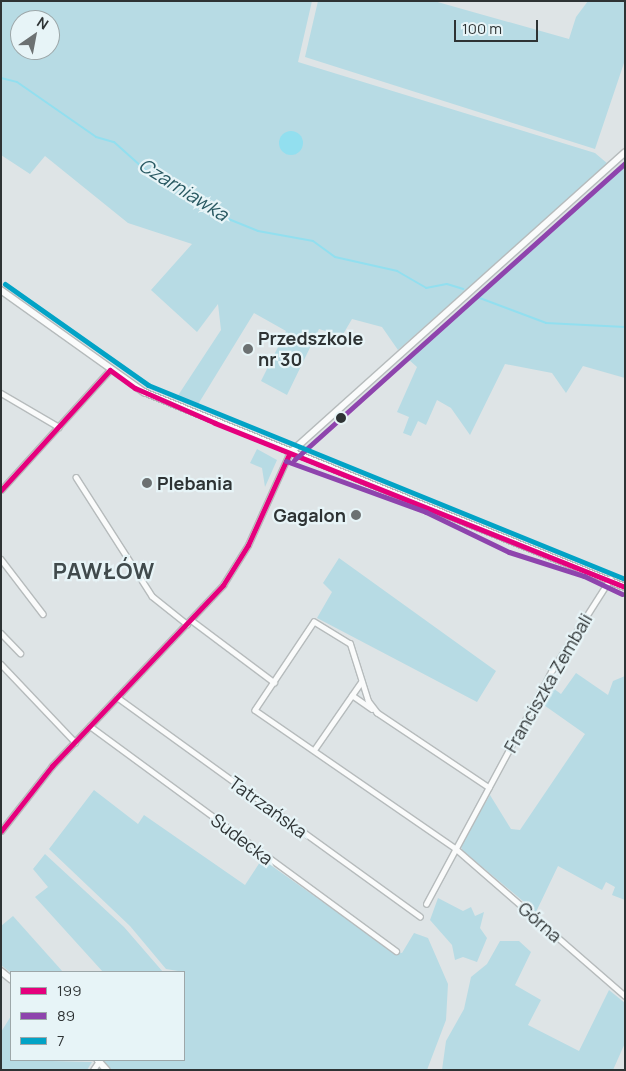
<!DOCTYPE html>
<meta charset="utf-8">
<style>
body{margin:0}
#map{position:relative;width:626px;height:1071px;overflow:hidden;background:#dee4e6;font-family:Manrope,sans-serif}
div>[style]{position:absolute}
.green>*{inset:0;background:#b7dbe4}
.water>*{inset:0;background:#92dfef}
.round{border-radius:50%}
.stream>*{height:2px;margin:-1px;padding:0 1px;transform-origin:1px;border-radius:1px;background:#92dfef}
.roads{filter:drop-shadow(1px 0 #b6bbbc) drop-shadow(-1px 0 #b6bbbc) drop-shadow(0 1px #b6bbbc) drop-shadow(0 -1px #b6bbbc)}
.minor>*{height:4.5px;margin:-2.25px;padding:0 2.25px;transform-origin:2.25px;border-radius:2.25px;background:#fafbfb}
.tertiary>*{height:5.5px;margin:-2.75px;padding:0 2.75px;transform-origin:2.75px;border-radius:2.75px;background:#fafbfb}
.bus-1>*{height:5px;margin:-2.5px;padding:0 2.5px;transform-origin:2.5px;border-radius:2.5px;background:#e5007d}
.bus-2>*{height:5px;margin:-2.5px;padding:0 2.5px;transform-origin:2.5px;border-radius:2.5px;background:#8e44ad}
.bus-3>*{height:5px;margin:-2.5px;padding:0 2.5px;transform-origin:2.5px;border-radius:2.5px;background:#02a3c6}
.dots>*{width:14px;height:14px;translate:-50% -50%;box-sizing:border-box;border:2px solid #e7f4f7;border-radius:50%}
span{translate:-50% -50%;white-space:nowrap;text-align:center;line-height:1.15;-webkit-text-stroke:4.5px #e7f4f7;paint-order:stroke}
.poi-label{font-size:18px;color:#2e3334;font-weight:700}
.left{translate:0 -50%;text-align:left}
.right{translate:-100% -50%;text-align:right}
.street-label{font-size:18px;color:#2e3334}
.water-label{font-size:19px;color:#285861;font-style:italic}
.district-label{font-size:22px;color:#404a4c;font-weight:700;letter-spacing:1px}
.frame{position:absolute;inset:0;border:2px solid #2e3334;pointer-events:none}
.legend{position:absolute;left:10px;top:971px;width:175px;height:90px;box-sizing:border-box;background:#e7f4f7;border:1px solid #9da7a9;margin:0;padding:6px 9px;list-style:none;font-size:15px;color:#2e3334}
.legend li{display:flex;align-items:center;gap:10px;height:25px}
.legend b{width:25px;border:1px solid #9da7a9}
.north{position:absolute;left:10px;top:10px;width:50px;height:50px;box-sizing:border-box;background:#e7f4f7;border:1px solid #9da7a9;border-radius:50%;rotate:33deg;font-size:14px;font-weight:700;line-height:20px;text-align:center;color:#2e3334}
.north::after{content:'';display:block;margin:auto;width:18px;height:22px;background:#6c7172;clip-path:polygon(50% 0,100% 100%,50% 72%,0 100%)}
.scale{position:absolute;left:454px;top:20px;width:84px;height:22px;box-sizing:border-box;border:2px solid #2e3334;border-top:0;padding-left:6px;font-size:15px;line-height:18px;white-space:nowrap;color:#2e3334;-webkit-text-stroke:4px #e7f4f7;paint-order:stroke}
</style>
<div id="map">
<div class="green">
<i style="clip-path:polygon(evenodd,1px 1px,312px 1px,298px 62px,595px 153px,608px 164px,398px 350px,382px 327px,352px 319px,342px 336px,319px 329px,287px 395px,261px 381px,286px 331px,254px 313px,197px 406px,177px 397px,221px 330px,218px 304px,197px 332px,151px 290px,192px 244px,128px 223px,45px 156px,30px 174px,1px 155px,1px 1px,20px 20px,50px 20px,50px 50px,20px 50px,20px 20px)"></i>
<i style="clip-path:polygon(318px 1px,434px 1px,569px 39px,576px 17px,588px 1px,625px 1px,625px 60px,595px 149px,305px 57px)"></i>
<i style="clip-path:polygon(625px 165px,625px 378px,583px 366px,566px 393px,552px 373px,505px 364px,470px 435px,451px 408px,437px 400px,426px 425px,418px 421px,411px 436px,403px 433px,409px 417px,397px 412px,417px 367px,407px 358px)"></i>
<i style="clip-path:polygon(257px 449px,277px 460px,265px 487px,262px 468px,250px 463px)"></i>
<i style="clip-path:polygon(339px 558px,496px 671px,477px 702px,317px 618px,332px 592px,323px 583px)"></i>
<i style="clip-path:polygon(560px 662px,549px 685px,561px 694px,576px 673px,608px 695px,613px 681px,625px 676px,625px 900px,612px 895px,615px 887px,606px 882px,602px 890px,558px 866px,536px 912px,462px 850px,461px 844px,490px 795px,511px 829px,520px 830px,585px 734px,541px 703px,534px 710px)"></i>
<i style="clip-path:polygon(94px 790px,138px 824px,144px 815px,245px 885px,262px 859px,392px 951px,402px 953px,414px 933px,428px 938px,448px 984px,446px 1020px,427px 1070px,112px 1070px,103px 1060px,184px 1060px,184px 972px,166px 969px,130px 926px,49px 849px)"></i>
<i style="clip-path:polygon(45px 854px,124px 927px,163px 972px,103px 972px,35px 897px,48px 887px,33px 869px)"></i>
<i style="clip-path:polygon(438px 898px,463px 911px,471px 907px,475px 916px,484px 912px,480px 928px,487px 938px,477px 962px,463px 957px,455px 960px,452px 945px,430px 920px)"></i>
<i style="clip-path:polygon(13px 916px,63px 972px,11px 973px,1px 965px,1px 926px)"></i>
<i style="clip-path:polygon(500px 941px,519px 941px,531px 952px,515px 985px,541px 1000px,528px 1025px,579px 1051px,609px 990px,625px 1003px,625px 1043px,613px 1070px,442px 1070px,446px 1041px,464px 1009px,471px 977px,487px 964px)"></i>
<i style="clip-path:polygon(11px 1016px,11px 1060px,92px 1062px,87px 1070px,1px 1070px,1px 1032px)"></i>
</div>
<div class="water">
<i class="round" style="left:279px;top:131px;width:24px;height:24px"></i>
</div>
<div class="stream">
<i style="left:1px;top:78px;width:16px;rotate:14deg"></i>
<i style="left:17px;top:82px;width:96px;rotate:34.8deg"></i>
<i style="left:96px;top:137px;width:19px;rotate:16deg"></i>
<i style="left:114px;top:142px;width:51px;rotate:41.8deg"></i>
<i style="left:152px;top:176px;width:27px;rotate:17deg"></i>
<i style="left:178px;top:184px;width:26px;rotate:47deg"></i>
<i style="left:196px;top:203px;width:28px;rotate:27deg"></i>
<i style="left:221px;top:216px;width:40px;rotate:22deg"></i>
<i style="left:258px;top:231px;width:56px;rotate:10.3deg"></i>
<i style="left:313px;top:241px;width:27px;rotate:36deg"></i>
<i style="left:335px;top:257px;width:64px;rotate:12.7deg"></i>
<i style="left:397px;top:271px;width:34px;rotate:30deg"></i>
<i style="left:426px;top:288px;width:21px;rotate:-11deg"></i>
<i style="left:447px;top:284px;width:17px;rotate:17deg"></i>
<i style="left:477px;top:297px;width:74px;rotate:20.6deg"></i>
<i style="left:546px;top:323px;width:79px;rotate:2.9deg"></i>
</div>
<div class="roads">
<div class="minor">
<i style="left:1px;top:393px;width:67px;rotate:30.4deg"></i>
<i style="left:76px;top:477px;width:141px;rotate:57.4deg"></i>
<i style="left:152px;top:596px;width:45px;rotate:38.7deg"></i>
<i style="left:1px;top:490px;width:162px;rotate:-47.8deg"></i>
<i style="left:1px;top:559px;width:69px;rotate:52.6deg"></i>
<i style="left:191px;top:620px;width:104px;rotate:36.8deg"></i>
<i style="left:1px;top:633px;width:28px;rotate:46deg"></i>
<i style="left:1px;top:664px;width:108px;rotate:46.5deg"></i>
<i style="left:352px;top:695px;width:24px;rotate:35deg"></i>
<i style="left:117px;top:697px;width:374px;rotate:35.9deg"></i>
<i style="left:90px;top:726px;width:380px;rotate:36.3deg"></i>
<i style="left:314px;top:750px;width:83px;rotate:-55.3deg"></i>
<i style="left:489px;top:788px;width:135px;rotate:-146.2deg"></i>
<i style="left:377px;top:713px;width:15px;rotate:-127deg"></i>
<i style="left:368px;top:701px;width:60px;rotate:-107.5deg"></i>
<i style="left:350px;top:644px;width:42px;rotate:-148.6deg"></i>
<i style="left:314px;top:622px;width:106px;rotate:123.8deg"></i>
<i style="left:255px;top:710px;width:243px;rotate:34.6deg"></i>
<i style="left:455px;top:848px;width:225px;rotate:41deg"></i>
<i style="left:1px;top:831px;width:83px;rotate:-51.9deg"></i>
<i style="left:52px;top:766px;width:249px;rotate:-46.6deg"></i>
<i style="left:223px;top:585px;width:47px;rotate:-58deg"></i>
<i style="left:248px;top:545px;width:100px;rotate:-65.7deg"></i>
<i style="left:426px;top:904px;width:266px;rotate:-61.7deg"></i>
<i style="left:552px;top:670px;width:108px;rotate:-57.5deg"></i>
<i style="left:93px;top:1070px;width:11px;rotate:-56deg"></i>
</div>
<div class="tertiary">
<i style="left:1px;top:290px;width:176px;rotate:35.5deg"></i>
<i style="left:144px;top:392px;width:519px;rotate:22.07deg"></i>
<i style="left:289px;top:454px;width:451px;rotate:-41.9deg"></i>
<i style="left:1px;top:971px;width:13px;rotate:39deg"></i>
<i style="left:98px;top:1060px;width:13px;rotate:48deg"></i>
</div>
</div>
<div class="bus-1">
<i style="left:110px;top:370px;width:31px;rotate:36deg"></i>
<i style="left:135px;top:388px;width:87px;rotate:23.6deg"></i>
<i style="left:215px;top:423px;width:442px;rotate:21.8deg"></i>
<i style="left:1px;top:490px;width:162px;rotate:-47.8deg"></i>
<i style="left:1px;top:831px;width:83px;rotate:-51.9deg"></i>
<i style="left:52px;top:766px;width:249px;rotate:-46.6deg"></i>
<i style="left:223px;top:585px;width:47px;rotate:-58deg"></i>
<i style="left:248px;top:545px;width:100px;rotate:-65.7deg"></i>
</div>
<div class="bus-2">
<i style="left:294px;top:460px;width:445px;rotate:-41.9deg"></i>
<i style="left:286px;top:461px;width:149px;rotate:20deg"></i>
<i style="left:426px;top:512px;width:92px;rotate:25.7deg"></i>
<i style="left:509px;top:552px;width:79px;rotate:17.7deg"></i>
<i style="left:584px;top:576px;width:42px;rotate:25.3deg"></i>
</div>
<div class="bus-3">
<i style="left:5px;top:284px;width:175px;rotate:35.2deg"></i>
<i style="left:148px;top:385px;width:515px;rotate:22.13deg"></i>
</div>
<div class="dots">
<i style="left:248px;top:349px;background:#6c7172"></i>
<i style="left:341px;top:418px;background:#2e3334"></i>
<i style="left:147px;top:483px;background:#6c7172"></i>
<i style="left:356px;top:515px;background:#6c7172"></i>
</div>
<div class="poi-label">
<span class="left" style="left:258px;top:349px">Przedszkole<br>nr 30</span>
<span class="left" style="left:157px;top:483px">Plebania</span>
<span class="right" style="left:346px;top:515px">Gagalon</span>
</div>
<div class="street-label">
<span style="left:548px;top:683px;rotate:-60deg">Franciszka Zembali</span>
<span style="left:268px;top:807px;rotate:36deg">Tatrzańska</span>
<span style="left:242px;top:839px;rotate:37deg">Sudecka</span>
<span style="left:540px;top:922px;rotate:41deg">Górna</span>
</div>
<div class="water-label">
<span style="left:183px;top:190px;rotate:32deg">Czarniawka</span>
</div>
<div class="district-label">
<span style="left:104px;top:572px">PAWŁÓW</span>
</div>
<div class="frame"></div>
<ul class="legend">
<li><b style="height:6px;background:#e5007d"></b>199</li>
<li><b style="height:6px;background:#8e44ad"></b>89</li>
<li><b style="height:6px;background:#02a3c6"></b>7</li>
</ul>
<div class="north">N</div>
<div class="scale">100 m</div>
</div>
